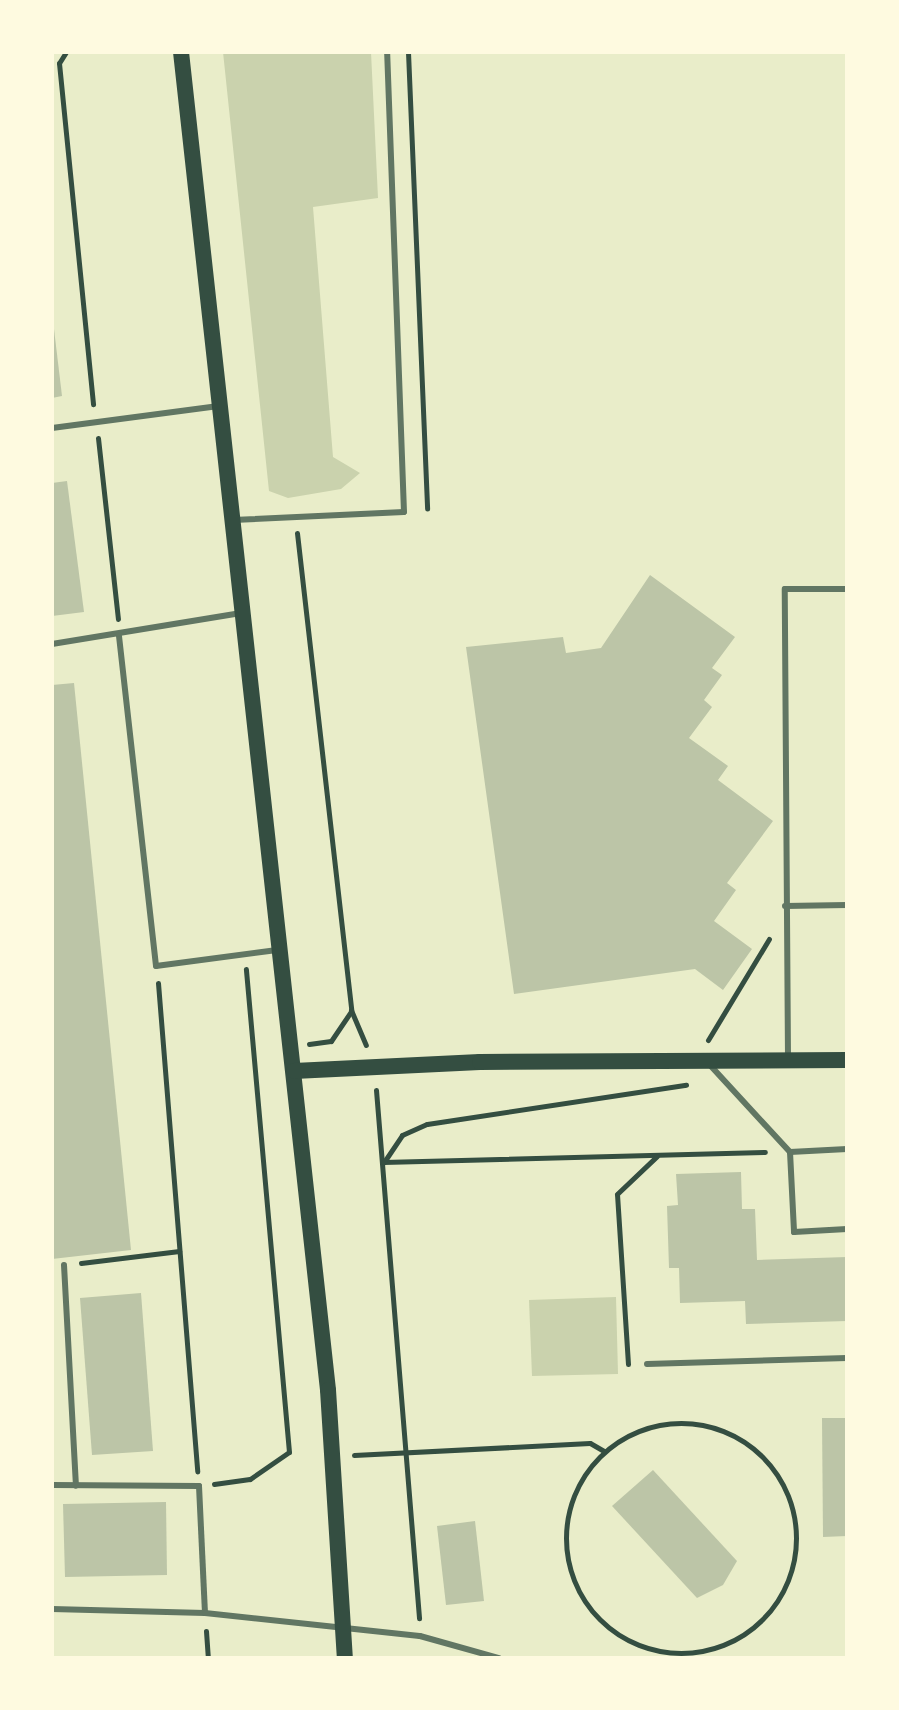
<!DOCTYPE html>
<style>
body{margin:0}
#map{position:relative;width:899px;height:1710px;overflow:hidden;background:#e9edc9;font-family:"IBM Plex Serif",serif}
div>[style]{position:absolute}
.green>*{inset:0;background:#cad2ad}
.building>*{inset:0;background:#bcc5a7}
.path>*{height:5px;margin:-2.5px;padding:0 2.5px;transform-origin:2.5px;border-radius:2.5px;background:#344e41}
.path>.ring{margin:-2.5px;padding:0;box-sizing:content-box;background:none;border:5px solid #344e41;border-radius:50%}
.service>*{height:6px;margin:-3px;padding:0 3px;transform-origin:3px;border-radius:3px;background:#617663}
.secondary>*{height:16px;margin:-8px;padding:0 8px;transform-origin:8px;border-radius:8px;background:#344e41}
span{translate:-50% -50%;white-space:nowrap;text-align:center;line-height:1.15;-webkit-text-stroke:8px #fefae0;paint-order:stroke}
.frame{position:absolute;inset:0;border:54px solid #fefae0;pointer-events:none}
</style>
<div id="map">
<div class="green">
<i style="clip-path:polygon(223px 52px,371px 52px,378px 198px,313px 207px,333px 457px,360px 473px,341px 489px,288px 498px,269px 491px)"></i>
<i style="clip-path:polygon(616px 1297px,618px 1374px,532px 1376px,529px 1300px)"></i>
</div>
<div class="building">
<i style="clip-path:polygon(54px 329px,62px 396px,52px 398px,52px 330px)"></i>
<i style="clip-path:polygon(67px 481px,84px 612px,52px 616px,52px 483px)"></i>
<i style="clip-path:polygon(650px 575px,735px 637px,712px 668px,722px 675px,704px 700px,712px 707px,689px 738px,728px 766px,718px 780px,773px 821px,727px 883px,736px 890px,714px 921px,752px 949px,723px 990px,695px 969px,514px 994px,466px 647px,563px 637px,566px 653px,601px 648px)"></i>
<i style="clip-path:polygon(74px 683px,131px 1250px,52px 1259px,52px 685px)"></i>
<i style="clip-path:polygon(741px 1172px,742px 1209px,755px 1209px,757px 1260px,847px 1257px,847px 1321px,746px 1324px,745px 1301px,680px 1303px,679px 1268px,669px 1268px,667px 1206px,678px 1205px,676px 1174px)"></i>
<i style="clip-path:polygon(141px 1293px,153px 1451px,92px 1455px,80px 1298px)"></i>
<i style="clip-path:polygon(822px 1418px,847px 1418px,847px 1536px,823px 1537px)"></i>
<i style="clip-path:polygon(653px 1470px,737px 1561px,723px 1585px,697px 1598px,612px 1506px)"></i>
<i style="clip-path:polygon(166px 1502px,167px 1575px,65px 1577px,63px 1504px)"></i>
<i style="clip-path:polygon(475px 1521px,484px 1601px,446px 1605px,437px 1526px)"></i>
</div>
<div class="path">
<i style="left:66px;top:52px;width:13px;rotate:122deg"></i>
<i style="left:59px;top:63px;width:343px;rotate:84.3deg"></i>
<i style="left:408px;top:52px;width:457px;rotate:87.6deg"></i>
<i style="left:98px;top:438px;width:182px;rotate:83.7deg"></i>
<i style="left:297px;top:533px;width:480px;rotate:83.5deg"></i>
<i style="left:351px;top:1010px;width:38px;rotate:67deg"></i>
<i style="left:158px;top:983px;width:490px;rotate:85.4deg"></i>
<i style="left:708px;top:1040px;width:118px;rotate:-58.9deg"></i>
<i style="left:309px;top:1044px;width:22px;rotate:-8deg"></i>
<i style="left:331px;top:1041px;width:36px;rotate:-56deg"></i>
<i style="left:376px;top:1090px;width:530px;rotate:85.34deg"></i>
<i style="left:383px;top:1162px;width:382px;rotate:-1.5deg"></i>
<i style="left:384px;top:1162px;width:32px;rotate:-56deg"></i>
<i style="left:402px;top:1135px;width:27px;rotate:-24deg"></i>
<i style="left:427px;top:1124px;width:262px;rotate:-8.6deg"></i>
<i style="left:81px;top:1263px;width:99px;rotate:-7deg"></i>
<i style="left:628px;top:1364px;width:170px;rotate:-93.7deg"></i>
<i style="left:617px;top:1194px;width:55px;rotate:-43.5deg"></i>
<i class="ring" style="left:566px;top:1423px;width:225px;height:225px"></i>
<i style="left:354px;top:1455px;width:236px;rotate:-2.9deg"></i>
<i style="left:590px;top:1443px;width:16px;rotate:30deg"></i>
<i style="left:214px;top:1484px;width:36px;rotate:-8deg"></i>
<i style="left:250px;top:1479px;width:47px;rotate:-34.7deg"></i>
<i style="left:289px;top:1452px;width:485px;rotate:-95.1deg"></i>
<i style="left:206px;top:1631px;width:27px;rotate:86deg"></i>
</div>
<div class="service">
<i style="left:52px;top:428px;width:168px;rotate:-7.5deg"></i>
<i style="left:233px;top:520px;width:171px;rotate:-2.7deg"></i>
<i style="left:404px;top:512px;width:460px;rotate:-92.1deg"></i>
<i style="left:119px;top:636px;width:332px;rotate:83.6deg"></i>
<i style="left:156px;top:966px;width:122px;rotate:-7.5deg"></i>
<i style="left:52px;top:644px;width:193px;rotate:-9.3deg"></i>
<i style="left:785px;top:906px;width:62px;rotate:-0.9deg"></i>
<i style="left:788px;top:1058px;width:469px;rotate:-90.4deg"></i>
<i style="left:785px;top:589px;width:62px"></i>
<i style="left:709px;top:1064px;width:120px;rotate:47.4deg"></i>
<i style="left:790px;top:1152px;width:80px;rotate:87.1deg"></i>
<i style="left:794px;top:1232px;width:53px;rotate:-3.2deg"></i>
<i style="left:790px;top:1152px;width:57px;rotate:-3deg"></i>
<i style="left:64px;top:1265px;width:221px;rotate:86.9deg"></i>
<i style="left:647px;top:1364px;width:200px;rotate:-1.7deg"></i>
<i style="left:52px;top:1485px;width:147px;rotate:0.4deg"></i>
<i style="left:199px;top:1486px;width:127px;rotate:87.3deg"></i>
<i style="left:52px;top:1609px;width:153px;rotate:1.5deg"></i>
<i style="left:205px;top:1613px;width:141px;rotate:6.1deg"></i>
<i style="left:345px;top:1628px;width:75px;rotate:6.1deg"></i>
<i style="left:420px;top:1636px;width:82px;rotate:15.6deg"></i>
</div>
<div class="secondary">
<i style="left:181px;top:52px;width:1346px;rotate:83.73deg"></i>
<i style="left:328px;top:1390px;width:269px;rotate:86.4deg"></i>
<i style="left:294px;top:1071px;width:186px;rotate:-2.8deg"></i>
<i style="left:480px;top:1062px;width:367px;rotate:-0.3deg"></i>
</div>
<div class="frame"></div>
</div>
